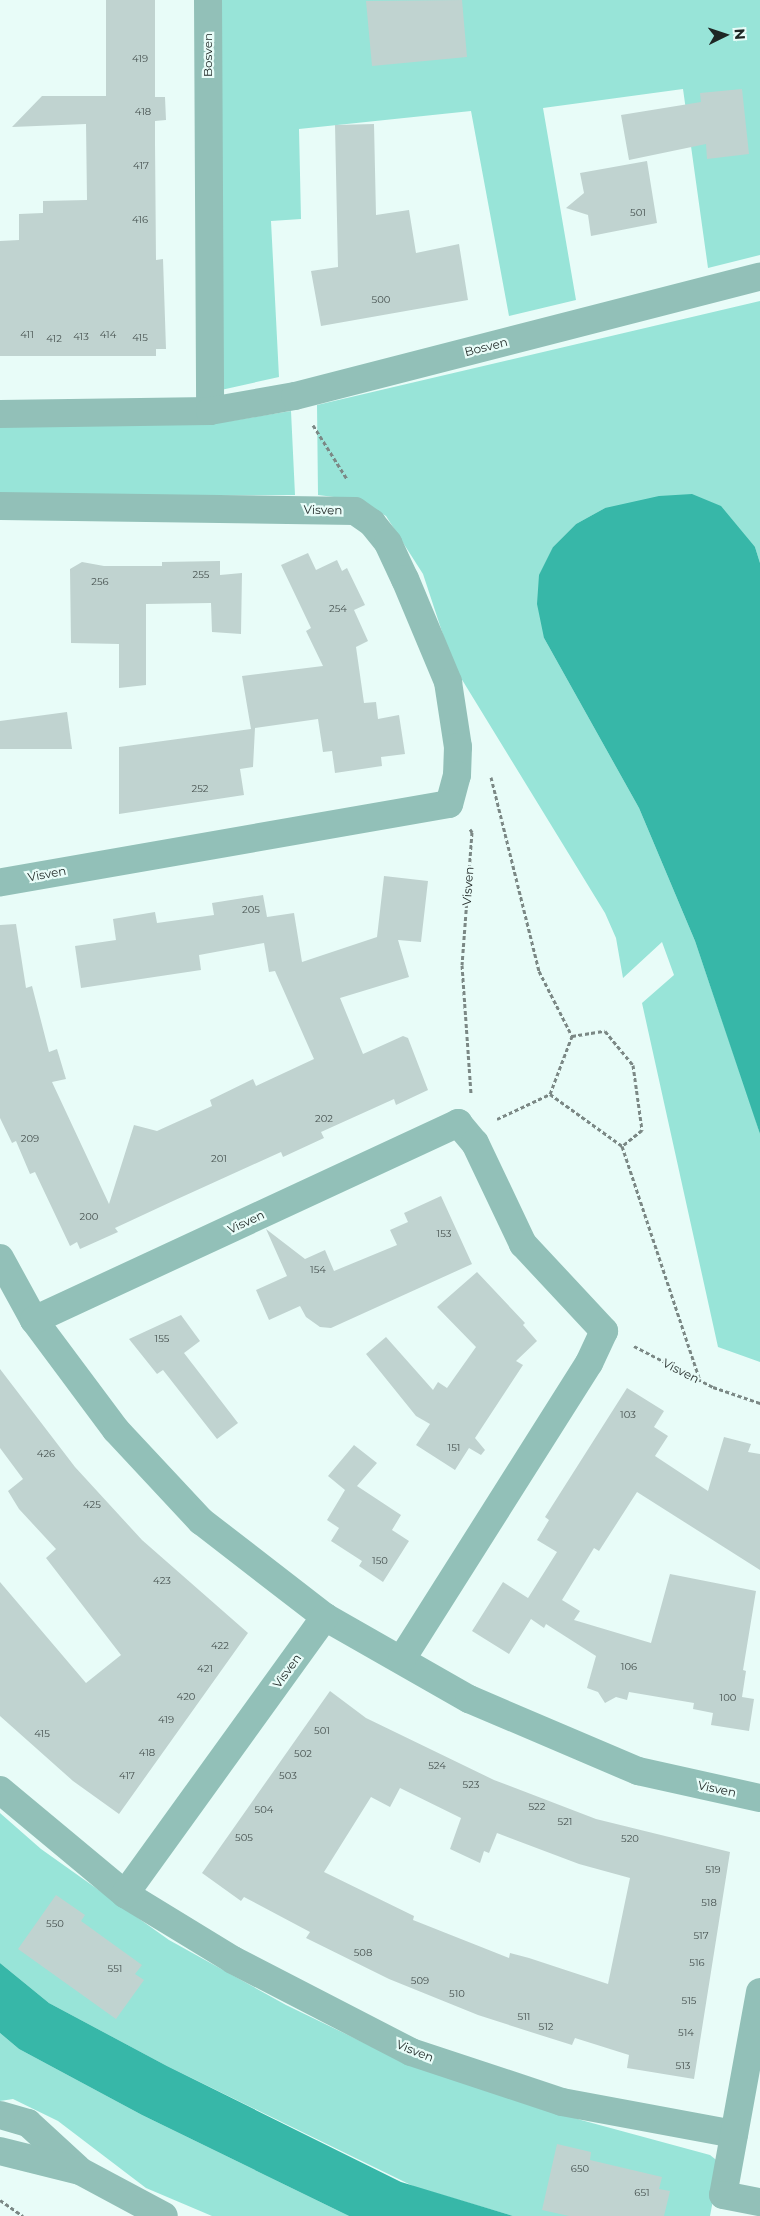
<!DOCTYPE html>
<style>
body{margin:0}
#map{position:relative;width:760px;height:2216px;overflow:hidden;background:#e8fcf8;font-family:Montserrat,sans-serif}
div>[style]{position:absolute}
.green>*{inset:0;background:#98e4d8}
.water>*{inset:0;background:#37b7a8}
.building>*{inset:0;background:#c0d3d0}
.path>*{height:3px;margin-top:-1.5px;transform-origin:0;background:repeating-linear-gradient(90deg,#7b8885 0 4px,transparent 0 6.5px)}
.minor>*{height:28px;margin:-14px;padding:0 14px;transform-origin:14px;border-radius:14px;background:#92c0b8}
span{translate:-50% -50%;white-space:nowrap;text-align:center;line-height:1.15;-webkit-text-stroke:4.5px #e8fcf8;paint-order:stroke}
.number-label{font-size:10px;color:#475250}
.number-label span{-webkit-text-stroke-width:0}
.street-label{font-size:12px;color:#1f2725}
.north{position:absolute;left:700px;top:10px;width:50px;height:50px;-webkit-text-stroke:4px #e8fcf8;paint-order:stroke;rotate:86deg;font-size:14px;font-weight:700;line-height:20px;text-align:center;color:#1f2725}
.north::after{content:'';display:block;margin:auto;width:18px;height:22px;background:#1f2725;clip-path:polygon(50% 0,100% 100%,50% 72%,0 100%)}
</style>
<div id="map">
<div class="green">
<i style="clip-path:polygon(213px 0,760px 0,760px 255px,708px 268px,683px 89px,543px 108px,576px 300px,509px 316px,471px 111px,299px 129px,301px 219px,271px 221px,279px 377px,221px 390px)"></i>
<i style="clip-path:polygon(760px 301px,760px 563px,755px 547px,605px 508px,576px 524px,553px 547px,544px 638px,639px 808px,695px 941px,751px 1105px,760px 1134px,760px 1362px,718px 1347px,642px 1003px,674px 975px,662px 942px,623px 978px,616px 938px,605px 913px,453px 665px,423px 574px,386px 516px,358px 500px,318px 495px,317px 405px)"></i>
<i style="clip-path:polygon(291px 411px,295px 495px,0 496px,0 425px,224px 422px)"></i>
<i style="clip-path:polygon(0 1813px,41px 1849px,169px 1940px,286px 2005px,381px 2051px,581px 2120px,710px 2155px,720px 2163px,710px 2216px,513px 2216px,415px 2187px,167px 2066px,49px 2003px,0 1963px)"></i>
<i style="clip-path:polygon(0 2033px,19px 2049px,142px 2115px,349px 2216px,212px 2216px,146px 2188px,58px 2121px,13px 2099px,0 2101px)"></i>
</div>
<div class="water">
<i style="clip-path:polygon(692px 494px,721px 506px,755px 547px,760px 563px,760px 1134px,695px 941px,639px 808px,544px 638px,537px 604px,539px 575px,553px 547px,576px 524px,605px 508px,659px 496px)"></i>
<i style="clip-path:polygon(0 1963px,49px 2003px,167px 2066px,401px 2182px,513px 2216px,349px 2216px,142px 2115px,19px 2049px,0 2033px)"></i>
</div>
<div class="building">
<i style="clip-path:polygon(106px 0,155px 0,155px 97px,165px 97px,166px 120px,155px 121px,155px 142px,156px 260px,163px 259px,166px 349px,156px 349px,156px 356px,0 356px,0 241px,19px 240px,19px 214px,43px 213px,43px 201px,87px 200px,86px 124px,12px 127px,42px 96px,106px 96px)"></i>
<i style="clip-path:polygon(462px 0,467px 57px,372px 66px,366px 1px)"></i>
<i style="clip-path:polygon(742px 89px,749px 154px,707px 159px,706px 144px,629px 160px,621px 115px,701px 102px,700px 93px)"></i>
<i style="clip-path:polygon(374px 124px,376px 215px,409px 210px,416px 253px,459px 244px,468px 300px,321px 326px,311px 271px,338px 267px,335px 125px)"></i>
<i style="clip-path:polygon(647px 161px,657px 223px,591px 236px,588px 215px,566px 208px,584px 193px,580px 173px)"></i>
<i style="clip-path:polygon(308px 553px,316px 570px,337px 560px,342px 571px,347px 568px,365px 605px,354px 610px,368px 641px,356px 647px,364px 703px,376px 702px,378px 719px,399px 715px,405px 754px,381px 757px,382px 766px,335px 773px,332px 751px,323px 752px,318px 719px,255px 728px,253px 767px,240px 769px,244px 795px,119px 814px,119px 747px,251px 729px,242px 676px,323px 666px,306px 631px,311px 628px,281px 565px)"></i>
<i style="clip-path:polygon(220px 561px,220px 575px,242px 573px,241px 634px,212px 632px,211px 603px,146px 604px,146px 685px,119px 688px,119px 644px,71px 643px,70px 569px,82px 562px,104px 566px,162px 566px,162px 562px)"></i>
<i style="clip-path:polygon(67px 712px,72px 749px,0 749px,0 721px)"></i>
<i style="clip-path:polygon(384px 876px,428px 881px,421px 942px,398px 940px,409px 977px,340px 998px,363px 1054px,403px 1036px,408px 1038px,428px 1090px,396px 1105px,394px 1099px,321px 1132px,324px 1138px,283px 1157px,281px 1152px,173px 1201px,115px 1228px,118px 1232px,80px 1249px,77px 1242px,70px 1246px,35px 1172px,30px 1174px,16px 1141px,12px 1143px,0 1118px,0 925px,16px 924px,26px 988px,32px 986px,49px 1052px,57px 1049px,66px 1079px,52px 1082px,109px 1204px,134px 1125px,157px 1131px,212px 1106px,210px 1100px,253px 1079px,256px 1086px,314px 1059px,275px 971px,269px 972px,264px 943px,199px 955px,201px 970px,81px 988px,75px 946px,116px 940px,113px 919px,155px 912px,157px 923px,214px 915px,212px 903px,263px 895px,267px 917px,294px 913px,302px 962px,377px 937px)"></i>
<i style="clip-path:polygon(441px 1196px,472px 1264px,331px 1328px,320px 1327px,306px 1317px,300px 1306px,269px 1320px,256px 1290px,287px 1276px,266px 1229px,305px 1259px,325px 1250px,334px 1271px,397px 1245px,390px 1230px,408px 1222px,404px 1213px)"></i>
<i style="clip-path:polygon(477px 1272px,525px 1323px,523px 1325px,537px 1341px,516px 1361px,523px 1365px,475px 1438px,485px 1450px,481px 1455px,469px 1448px,455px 1470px,416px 1445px,430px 1424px,416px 1416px,366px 1354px,386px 1337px,433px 1390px,438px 1382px,447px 1388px,476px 1347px,437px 1307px)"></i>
<i style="clip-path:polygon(181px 1315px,200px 1341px,184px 1353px,238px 1423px,217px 1439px,163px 1370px,157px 1374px,129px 1339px)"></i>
<i style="clip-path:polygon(0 1369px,75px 1467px,142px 1540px,248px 1633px,119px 1814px,73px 1781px,0 1716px,0 1582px,86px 1683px,121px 1655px,46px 1558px,56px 1549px,19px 1509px,8px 1491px,23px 1479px,0 1448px)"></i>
<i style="clip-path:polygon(627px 1388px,664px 1411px,654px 1427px,668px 1436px,655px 1456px,708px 1491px,724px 1437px,751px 1444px,748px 1452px,760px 1454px,760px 1570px,637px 1492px,599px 1551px,594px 1548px,562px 1600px,580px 1611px,574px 1620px,651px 1643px,670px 1574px,756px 1591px,743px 1670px,746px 1671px,742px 1697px,754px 1699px,749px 1731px,711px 1725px,713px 1713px,693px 1709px,694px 1703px,629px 1692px,627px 1700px,616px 1697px,605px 1703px,598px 1692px,587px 1688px,596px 1656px,546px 1624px,544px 1628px,531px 1619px,509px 1654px,472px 1631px,503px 1582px,528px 1598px,557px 1552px,537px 1540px,549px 1520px,545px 1517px)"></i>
<i style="clip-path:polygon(354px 1445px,377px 1463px,357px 1486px,401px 1515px,392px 1530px,409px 1541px,383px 1582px,359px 1566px,362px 1561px,331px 1541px,339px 1528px,327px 1520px,345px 1490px,328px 1476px)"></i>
<i style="clip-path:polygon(evenodd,330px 1691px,366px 1718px,494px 1780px,596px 1819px,730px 1852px,694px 2079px,627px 2068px,629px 2055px,575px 2038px,572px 2045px,537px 2034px,478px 2015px,389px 1979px,306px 1938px,310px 1932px,244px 1897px,241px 1901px,202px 1873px,330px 1691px,400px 1788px,461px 1818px,450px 1849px,480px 1863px,484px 1851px,489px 1853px,497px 1833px,579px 1864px,630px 1878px,608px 1984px,529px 1958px,510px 1953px,509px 1958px,413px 1920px,414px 1916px,324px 1872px,371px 1797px,390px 1807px,400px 1788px)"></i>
<i style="clip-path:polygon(56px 1895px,85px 1915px,81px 1921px,142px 1965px,135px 1974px,144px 1980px,116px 2019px,18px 1949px)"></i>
<i style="clip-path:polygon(557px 2144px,591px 2152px,590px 2160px,662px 2177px,659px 2189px,670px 2191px,664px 2216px,569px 2216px,542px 2210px)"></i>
</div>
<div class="path">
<i style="left:313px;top:425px;width:64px;rotate:57.8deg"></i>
<i style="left:491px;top:777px;width:200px;rotate:76.1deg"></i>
<i style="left:539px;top:971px;width:73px;rotate:63.1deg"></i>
<i style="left:572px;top:1036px;width:33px;rotate:-9deg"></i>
<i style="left:605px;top:1031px;width:44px;rotate:50.5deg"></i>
<i style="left:633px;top:1065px;width:66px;rotate:82.1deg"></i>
<i style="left:642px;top:1130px;width:26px;rotate:141deg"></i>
<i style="left:622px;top:1146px;width:247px;rotate:71.6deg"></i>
<i style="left:470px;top:829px;width:4px;rotate:56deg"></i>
<i style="left:472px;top:832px;width:133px;rotate:94.3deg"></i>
<i style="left:462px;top:965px;width:128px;rotate:86deg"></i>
<i style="left:550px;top:1094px;width:62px;rotate:-69.2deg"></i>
<i style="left:497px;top:1119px;width:59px;rotate:-25.3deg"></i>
<i style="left:550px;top:1094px;width:89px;rotate:35.8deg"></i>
<i style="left:634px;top:1346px;width:89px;rotate:27.4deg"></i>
<i style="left:713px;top:1387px;width:50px;rotate:18.8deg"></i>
<i style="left:0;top:2200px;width:28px;rotate:35deg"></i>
</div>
<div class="minor">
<i style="left:208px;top:0;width:411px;rotate:89.7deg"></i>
<i style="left:0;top:414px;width:210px;rotate:-0.8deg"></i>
<i style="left:210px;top:411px;width:86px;rotate:-10deg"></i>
<i style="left:295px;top:396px;width:480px;rotate:-14.4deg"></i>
<i style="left:0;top:506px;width:355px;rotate:0.8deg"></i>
<i style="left:355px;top:511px;width:21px;rotate:35deg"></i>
<i style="left:372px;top:523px;width:26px;rotate:51deg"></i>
<i style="left:388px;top:543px;width:40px;rotate:65deg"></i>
<i style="left:405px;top:579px;width:112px;rotate:67.3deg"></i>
<i style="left:448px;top:682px;width:66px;rotate:81.3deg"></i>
<i style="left:458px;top:747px;width:28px;rotate:92deg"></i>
<i style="left:457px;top:775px;width:30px;rotate:105deg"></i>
<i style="left:449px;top:804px;width:456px;rotate:170.1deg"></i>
<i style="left:0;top:1258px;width:71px;rotate:61.3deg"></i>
<i style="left:34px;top:1320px;width:137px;rotate:53.3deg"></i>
<i style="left:116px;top:1430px;width:125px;rotate:47deg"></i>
<i style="left:201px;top:1521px;width:157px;rotate:37.7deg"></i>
<i style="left:325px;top:1617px;width:166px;rotate:29.7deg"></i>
<i style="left:469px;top:1699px;width:184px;rotate:23.1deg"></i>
<i style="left:638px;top:1771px;width:125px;rotate:12.5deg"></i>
<i style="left:34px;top:1320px;width:468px;rotate:-24.9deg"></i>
<i style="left:458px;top:1123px;width:26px;rotate:50deg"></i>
<i style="left:475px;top:1143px;width:112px;rotate:64.6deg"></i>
<i style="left:523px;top:1244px;width:119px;rotate:47deg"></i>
<i style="left:604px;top:1331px;width:35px;rotate:115deg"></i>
<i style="left:589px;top:1363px;width:350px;rotate:122.3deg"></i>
<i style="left:0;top:1790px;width:163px;rotate:39.8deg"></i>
<i style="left:125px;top:1894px;width:127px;rotate:31.4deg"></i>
<i style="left:233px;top:1960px;width:200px;rotate:27.3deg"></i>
<i style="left:411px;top:2052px;width:159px;rotate:18.3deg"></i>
<i style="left:562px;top:2102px;width:175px;rotate:10.5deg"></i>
<i style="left:125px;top:1894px;width:342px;rotate:-54.2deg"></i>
<i style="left:760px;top:1992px;width:206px;rotate:100.3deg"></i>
<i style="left:723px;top:2195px;width:38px;rotate:11deg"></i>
<i style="left:0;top:2115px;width:29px;rotate:16deg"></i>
<i style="left:28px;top:2123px;width:67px;rotate:42.6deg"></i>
<i style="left:0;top:2151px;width:82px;rotate:14deg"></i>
<i style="left:80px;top:2171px;width:95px;rotate:28.2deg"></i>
</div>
<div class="number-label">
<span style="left:140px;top:59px">419</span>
<span style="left:143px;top:112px">418</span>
<span style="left:141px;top:166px">417</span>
<span style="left:638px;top:213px">501</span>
<span style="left:140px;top:220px">416</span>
<span style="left:381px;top:300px">500</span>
<span style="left:27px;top:335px">411</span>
<span style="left:108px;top:335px">414</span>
<span style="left:81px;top:337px">413</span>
<span style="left:140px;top:338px">415</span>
<span style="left:54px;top:339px">412</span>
<span style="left:201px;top:575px">255</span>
<span style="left:100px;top:582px">256</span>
<span style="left:338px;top:609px">254</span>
<span style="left:200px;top:789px">252</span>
<span style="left:251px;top:910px">205</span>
<span style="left:324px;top:1119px">202</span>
<span style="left:30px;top:1139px">209</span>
<span style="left:219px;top:1159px">201</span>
<span style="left:89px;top:1217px">200</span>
<span style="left:444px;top:1234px">153</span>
<span style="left:318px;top:1270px">154</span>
<span style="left:162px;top:1339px">155</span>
<span style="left:628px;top:1415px">103</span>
<span style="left:454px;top:1448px">151</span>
<span style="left:46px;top:1454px">426</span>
<span style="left:92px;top:1505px">425</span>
<span style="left:380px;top:1561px">150</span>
<span style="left:162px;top:1581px">423</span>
<span style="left:220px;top:1646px">422</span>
<span style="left:629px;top:1667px">106</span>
<span style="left:205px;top:1669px">421</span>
<span style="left:186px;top:1697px">420</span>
<span style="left:728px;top:1698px">100</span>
<span style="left:166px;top:1720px">419</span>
<span style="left:322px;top:1731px">501</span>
<span style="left:42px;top:1734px">415</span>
<span style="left:147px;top:1753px">418</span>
<span style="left:303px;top:1754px">502</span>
<span style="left:437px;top:1766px">524</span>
<span style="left:127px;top:1776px">417</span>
<span style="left:288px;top:1776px">503</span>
<span style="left:471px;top:1785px">523</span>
<span style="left:537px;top:1807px">522</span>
<span style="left:264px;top:1810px">504</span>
<span style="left:565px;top:1822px">521</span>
<span style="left:244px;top:1838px">505</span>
<span style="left:630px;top:1839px">520</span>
<span style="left:713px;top:1870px">519</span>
<span style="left:709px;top:1903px">518</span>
<span style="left:55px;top:1924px">550</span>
<span style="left:701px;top:1936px">517</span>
<span style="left:363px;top:1953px">508</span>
<span style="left:697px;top:1963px">516</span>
<span style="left:115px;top:1969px">551</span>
<span style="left:420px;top:1981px">509</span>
<span style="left:457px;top:1994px">510</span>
<span style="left:689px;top:2001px">515</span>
<span style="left:524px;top:2017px">511</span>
<span style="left:546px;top:2027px">512</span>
<span style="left:686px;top:2033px">514</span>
<span style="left:683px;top:2066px">513</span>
<span style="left:580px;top:2169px">650</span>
<span style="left:642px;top:2193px">651</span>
</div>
<div class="street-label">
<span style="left:208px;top:55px;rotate:-90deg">Bosven</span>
<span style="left:486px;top:347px;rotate:-14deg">Bosven</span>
<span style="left:323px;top:510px;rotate:1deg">Visven</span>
<span style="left:47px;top:874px;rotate:-10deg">Visven</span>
<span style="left:468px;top:886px;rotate:-86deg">Visven</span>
<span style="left:246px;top:1222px;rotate:-25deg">Visven</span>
<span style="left:681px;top:1371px;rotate:27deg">Visven</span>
<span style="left:287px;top:1671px;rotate:-54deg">Visven</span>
<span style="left:717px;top:1789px;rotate:12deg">Visven</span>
<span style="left:415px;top:2051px;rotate:22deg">Visven</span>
</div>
<div class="north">N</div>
</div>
